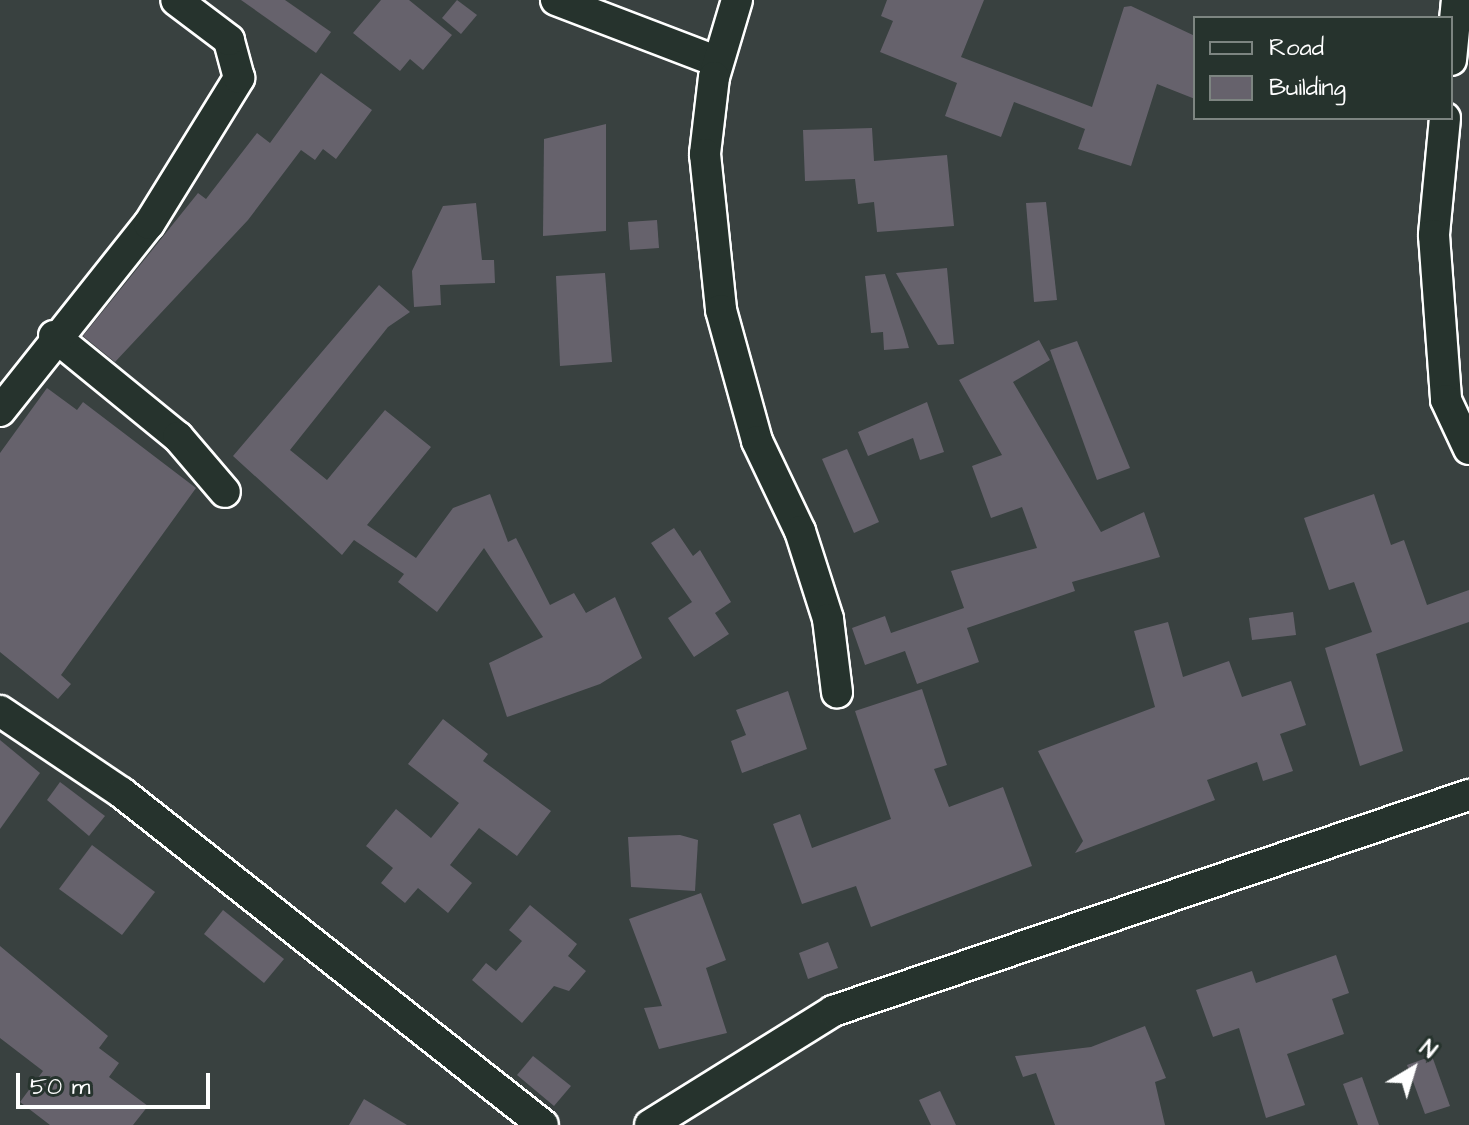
<!DOCTYPE html>
<style>
body{margin:0}
#map{position:relative;width:1469px;height:1125px;overflow:hidden;background:#394140;font-family:"Architects Daughter",sans-serif}
div>[style]{position:absolute}
.building>*{inset:0;background:#66626c}
.roads{filter:drop-shadow(2px 0 #fff) drop-shadow(-2px 0 #fff) drop-shadow(0 2px #fff) drop-shadow(0 -2px #fff)}
.minor>*{height:30px;margin:-15px;padding:0 15px;transform-origin:15px;border-radius:15px;background:#26332d}
span{translate:-50% -50%;white-space:nowrap;text-align:center;line-height:1.15;-webkit-text-stroke:6px #26332d;paint-order:stroke}
.legend{position:absolute;left:1193px;top:16px;width:260px;height:104px;box-sizing:border-box;background:#26332d;border:2px solid #7d8581;margin:0;padding:10px 14px;list-style:none;font-size:24px;color:#fff}
.legend li{display:flex;align-items:center;gap:16px;height:40px}
.legend b{width:40px;border:2px solid #7d8581}
.north{position:absolute;left:1373px;top:1029px;width:80px;height:80px;-webkit-text-stroke:6px #26332d;paint-order:stroke;rotate:38deg;font-size:22px;font-weight:700;line-height:32px;text-align:center;color:#fff}
.north::after{content:'';display:block;margin:auto;width:28px;height:36px;background:#fff;clip-path:polygon(50% 0,100% 100%,50% 72%,0 100%)}
.scale{position:absolute;left:16px;top:1073px;width:194px;height:36px;box-sizing:border-box;border:4px solid #fff;border-top:0;padding-left:10px;font-size:24px;line-height:28px;white-space:nowrap;color:#fff;-webkit-text-stroke:6px #26332d;paint-order:stroke}
</style>
<div id="map">
<div class="building">
<i style="clip-path:polygon(241px 0,285px 0,331px 32px,316px 53px)"></i>
<i style="clip-path:polygon(381px 0,409px 0,452px 35px,423px 70px,410px 59px,400px 71px,353px 33px)"></i>
<i style="clip-path:polygon(457px 0,477px 15px,461px 34px,442px 18px)"></i>
<i style="clip-path:polygon(887px 0,984px 0,961px 57px,1092px 107px,1124px 7px,1131px 6px,1195px 36px,1195px 99px,1157px 84px,1131px 166px,1078px 149px,1085px 129px,1014px 102px,1001px 137px,945px 116px,957px 83px,880px 52px,893px 21px,881px 16px)"></i>
<i style="clip-path:polygon(321px 73px,372px 110px,336px 159px,323px 149px,315px 160px,301px 150px,248px 220px,115px 362px,83px 336px,198px 193px,206px 199px,257px 133px,270px 143px)"></i>
<i style="clip-path:polygon(606px 124px,606px 231px,543px 236px,544px 139px)"></i>
<i style="clip-path:polygon(872px 128px,874px 161px,947px 155px,954px 226px,877px 232px,874px 202px,858px 204px,855px 179px,805px 181px,803px 130px)"></i>
<i style="clip-path:polygon(1046px 202px,1057px 300px,1034px 302px,1026px 203px)"></i>
<i style="clip-path:polygon(476px 203px,482px 260px,494px 260px,495px 283px,440px 285px,441px 305px,414px 307px,412px 271px,443px 206px)"></i>
<i style="clip-path:polygon(657px 220px,659px 248px,630px 250px,628px 222px)"></i>
<i style="clip-path:polygon(947px 268px,954px 344px,938px 345px,896px 273px)"></i>
<i style="clip-path:polygon(605px 273px,612px 362px,560px 366px,556px 276px)"></i>
<i style="clip-path:polygon(885px 274px,904px 331px,909px 348px,884px 350px,883px 332px,871px 333px,865px 276px)"></i>
<i style="clip-path:polygon(379px 285px,410px 312px,388px 327px,290px 450px,327px 480px,385px 410px,431px 447px,367px 525px,416px 558px,453px 508px,490px 494px,508px 542px,516px 538px,550px 605px,574px 593px,586px 613px,615px 597px,642px 658px,600px 684px,507px 717px,489px 663px,543px 637px,484px 548px,437px 612px,398px 582px,404px 574px,354px 540px,342px 555px,233px 456px)"></i>
<i style="clip-path:polygon(1039px 340px,1050px 360px,1013px 382px,1101px 532px,1144px 512px,1160px 557px,1072px 582px,1075px 591px,967px 628px,979px 662px,917px 684px,905px 651px,865px 665px,852px 628px,885px 616px,891px 633px,964px 608px,951px 571px,1037px 548px,1022px 507px,991px 518px,972px 466px,1002px 455px,959px 380px)"></i>
<i style="clip-path:polygon(1077px 341px,1130px 468px,1097px 480px,1050px 350px)"></i>
<i style="clip-path:polygon(47px 388px,77px 410px,83px 402px,196px 488px,61px 675px,71px 684px,58px 699px,0 652px,0 453px)"></i>
<i style="clip-path:polygon(927px 402px,944px 452px,920px 460px,913px 438px,868px 456px,858px 432px)"></i>
<i style="clip-path:polygon(847px 449px,879px 522px,854px 533px,822px 459px)"></i>
<i style="clip-path:polygon(1374px 494px,1391px 545px,1404px 540px,1427px 605px,1469px 590px,1469px 622px,1376px 654px,1403px 751px,1360px 766px,1325px 648px,1372px 632px,1354px 582px,1329px 590px,1304px 518px)"></i>
<i style="clip-path:polygon(674px 528px,693px 556px,700px 550px,731px 602px,715px 613px,729px 634px,694px 657px,668px 618px,692px 602px,651px 543px)"></i>
<i style="clip-path:polygon(1293px 612px,1296px 635px,1252px 640px,1249px 618px)"></i>
<i style="clip-path:polygon(1168px 622px,1183px 677px,1229px 661px,1242px 697px,1291px 681px,1306px 725px,1280px 734px,1293px 771px,1263px 781px,1257px 762px,1207px 780px,1215px 800px,1075px 853px,1083px 841px,1038px 751px,1155px 707px,1134px 631px)"></i>
<i style="clip-path:polygon(922px 689px,947px 765px,934px 769px,949px 807px,1003px 787px,1032px 866px,871px 927px,856px 886px,802px 904px,773px 824px,800px 814px,812px 848px,891px 819px,855px 711px)"></i>
<i style="clip-path:polygon(788px 691px,807px 749px,742px 773px,731px 741px,746px 735px,736px 710px)"></i>
<i style="clip-path:polygon(443px 719px,488px 754px,483px 761px,551px 811px,517px 856px,479px 828px,450px 865px,472px 883px,448px 913px,418px 888px,405px 903px,381px 883px,393px 868px,366px 846px,396px 809px,431px 838px,459px 803px,408px 764px)"></i>
<i style="clip-path:polygon(0 740px,40px 773px,0 829px)"></i>
<i style="clip-path:polygon(60px 782px,105px 816px,89px 836px,47px 800px)"></i>
<i style="clip-path:polygon(680px 835px,698px 840px,695px 891px,631px 887px,628px 837px)"></i>
<i style="clip-path:polygon(92px 845px,155px 892px,122px 935px,59px 889px)"></i>
<i style="clip-path:polygon(701px 893px,726px 960px,706px 968px,727px 1033px,659px 1049px,644px 1008px,662px 1006px,629px 919px)"></i>
<i style="clip-path:polygon(530px 905px,577px 944px,568px 956px,586px 971px,569px 991px,554px 986px,522px 1023px,472px 980px,486px 963px,496px 971px,522px 941px,509px 930px)"></i>
<i style="clip-path:polygon(223px 910px,284px 959px,264px 983px,204px 934px)"></i>
<i style="clip-path:polygon(828px 942px,838px 968px,808px 979px,799px 953px)"></i>
<i style="clip-path:polygon(0 946px,108px 1036px,99px 1048px,119px 1063px,109px 1077px,148px 1106px,133px 1125px,50px 1125px,20px 1102px,43px 1071px,0 1038px)"></i>
<i style="clip-path:polygon(1336px 955px,1349px 993px,1332px 999px,1344px 1034px,1287px 1054px,1305px 1105px,1266px 1118px,1239px 1028px,1213px 1037px,1196px 990px,1252px 971px,1256px 983px)"></i>
<i style="clip-path:polygon(1145px 1026px,1166px 1078px,1155px 1082px,1165px 1125px,1055px 1125px,1036px 1073px,1023px 1077px,1015px 1056px,1091px 1047px)"></i>
<i style="clip-path:polygon(533px 1056px,571px 1086px,554px 1106px,517px 1075px)"></i>
<i style="clip-path:polygon(1432px 1056px,1450px 1106px,1425px 1114px,1407px 1065px)"></i>
<i style="clip-path:polygon(1362px 1077px,1379px 1125px,1358px 1125px,1343px 1084px)"></i>
<i style="clip-path:polygon(940px 1091px,956px 1125px,931px 1125px,919px 1100px)"></i>
<i style="clip-path:polygon(364px 1099px,407px 1125px,349px 1125px)"></i>
</div>
<div class="roads">
<div class="minor">
<i style="left:556px;top:0;width:173px;rotate:20.9deg"></i>
<i style="left:737px;top:0;width:80px;rotate:106.6deg"></i>
<i style="left:714px;top:77px;width:78px;rotate:96.7deg"></i>
<i style="left:705px;top:154px;width:157px;rotate:84.1deg"></i>
<i style="left:721px;top:310px;width:136px;rotate:74.6deg"></i>
<i style="left:757px;top:441px;width:100px;rotate:64.5deg"></i>
<i style="left:800px;top:531px;width:92px;rotate:72.3deg"></i>
<i style="left:828px;top:619px;width:74px;rotate:83deg"></i>
<i style="left:1451px;top:60px;width:60px;rotate:-84.3deg"></i>
<i style="left:1445px;top:118px;width:118px;rotate:95.4deg"></i>
<i style="left:1434px;top:235px;width:165px;rotate:85.8deg"></i>
<i style="left:1446px;top:400px;width:54px;rotate:64.9deg"></i>
<i style="left:54px;top:336px;width:160px;rotate:39.2deg"></i>
<i style="left:178px;top:437px;width:72px;rotate:49.5deg"></i>
<i style="left:0;top:411px;width:239px;rotate:-51.5deg"></i>
<i style="left:149px;top:224px;width:172px;rotate:-58.3deg"></i>
<i style="left:239px;top:78px;width:39px;rotate:-105deg"></i>
<i style="left:229px;top:40px;width:66px;rotate:-143deg"></i>
<i style="left:0;top:711px;width:147px;rotate:33.9deg"></i>
<i style="left:122px;top:793px;width:536px;rotate:38.26deg"></i>
<i style="left:650px;top:1125px;width:216px;rotate:-31.9deg"></i>
<i style="left:833px;top:1011px;width:672px;rotate:-18.76deg"></i>
</div>
</div>
<ul class="legend">
<li><b style="height:10px;background:#26332d"></b>Road</li>
<li><b style="height:22px;background:#66626c"></b>Building</li>
</ul>
<div class="north">N</div>
<div class="scale">50 m</div>
</div>
